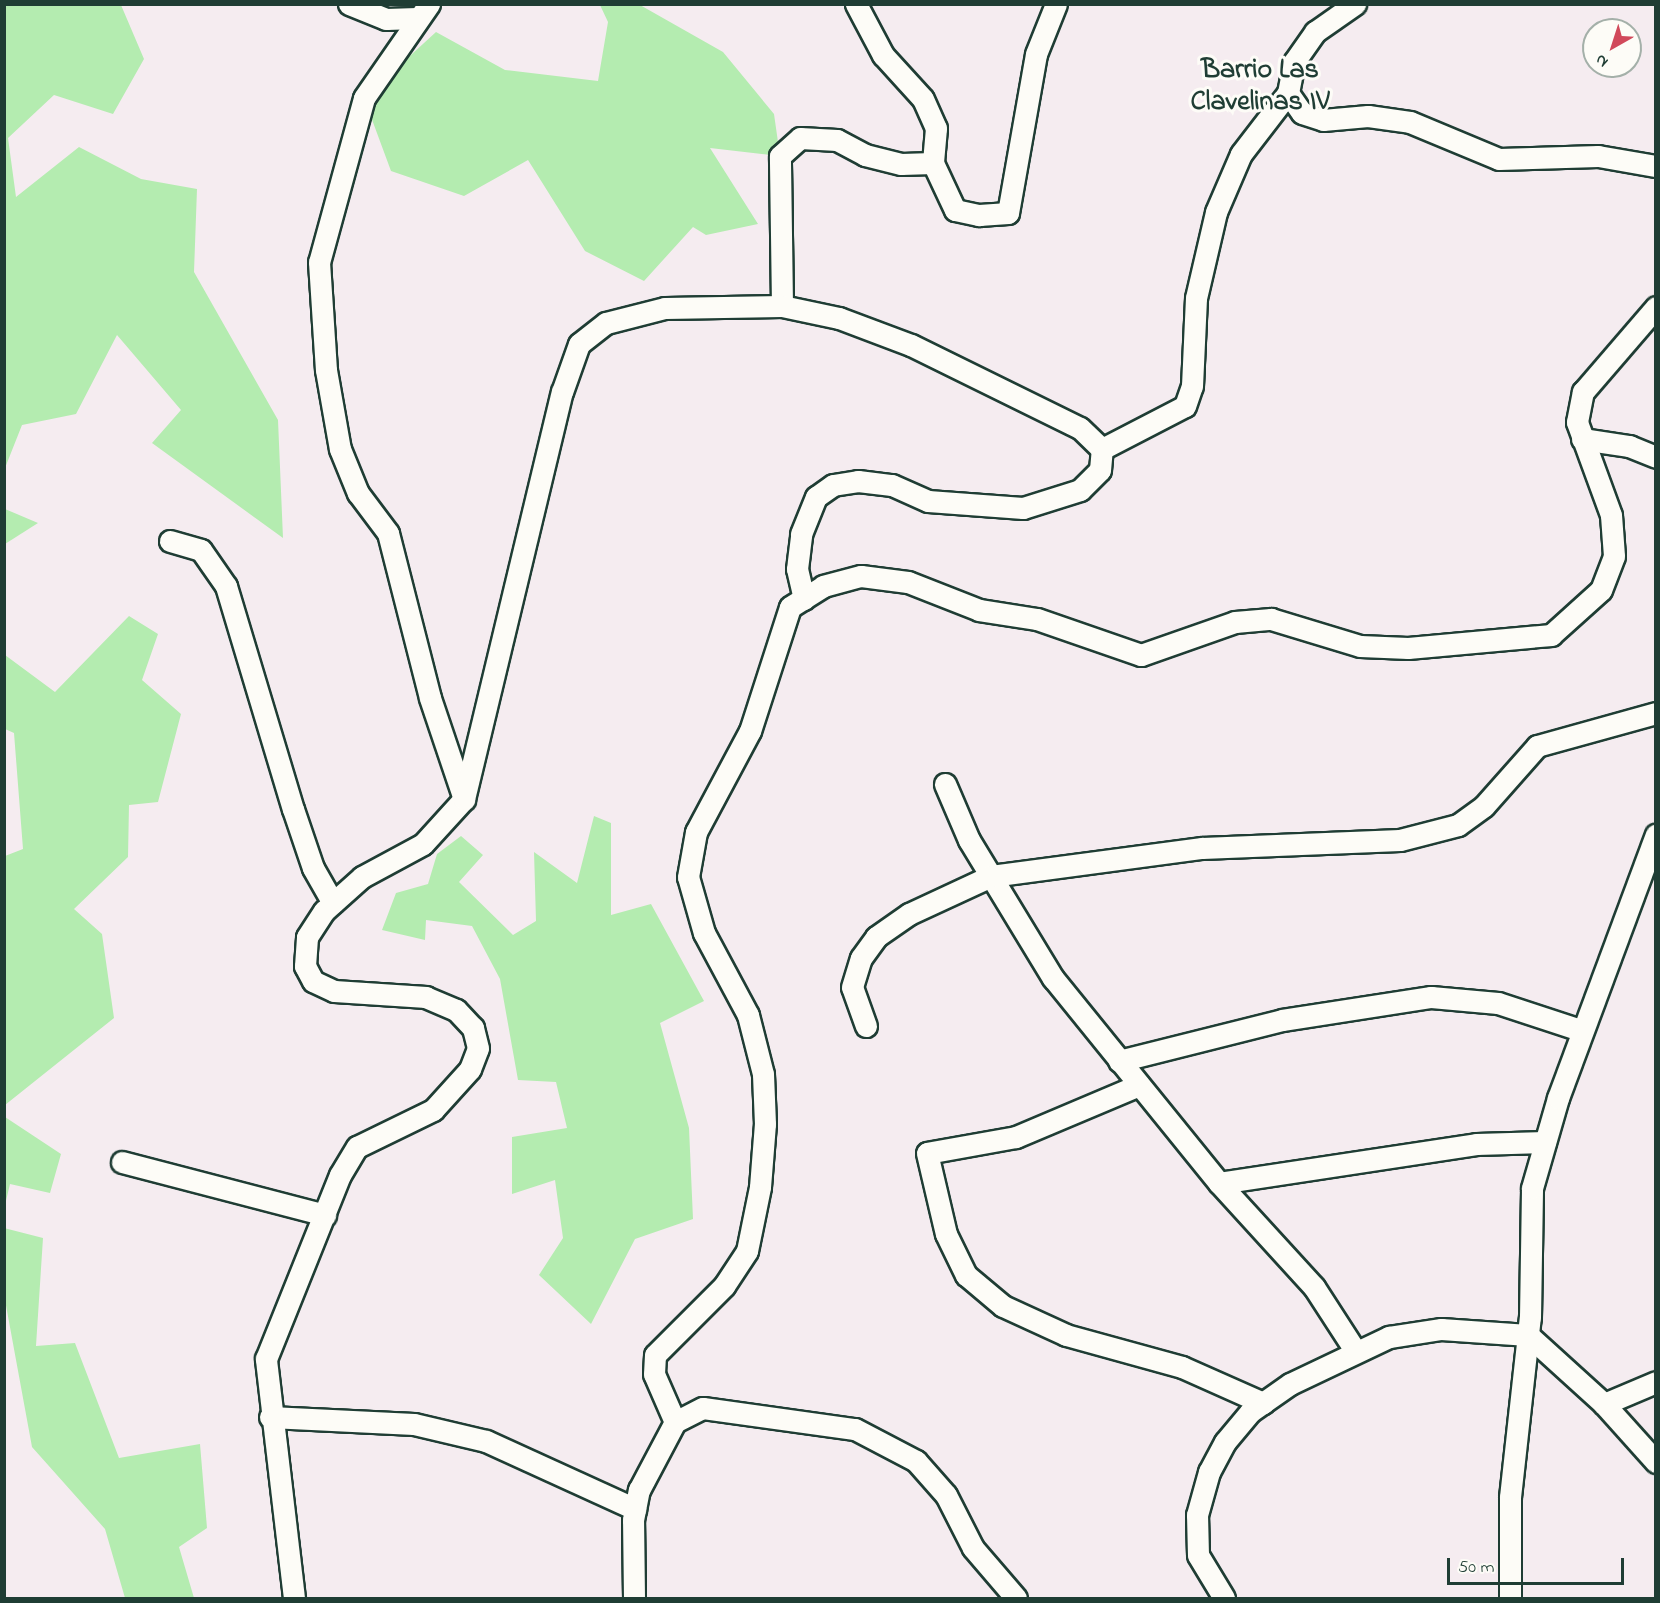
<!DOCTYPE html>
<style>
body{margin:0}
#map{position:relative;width:1660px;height:1603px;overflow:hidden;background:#f5ecf0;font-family:"Indie Flower",sans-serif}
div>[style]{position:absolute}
.green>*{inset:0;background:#b4ecb0}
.roads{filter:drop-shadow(2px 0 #1f3d34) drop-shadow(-2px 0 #1f3d34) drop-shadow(0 2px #1f3d34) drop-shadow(0 -2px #1f3d34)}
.minor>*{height:21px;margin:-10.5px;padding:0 10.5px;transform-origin:10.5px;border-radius:10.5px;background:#fdfcf7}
span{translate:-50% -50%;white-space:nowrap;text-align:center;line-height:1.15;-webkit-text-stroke:6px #fdfcf7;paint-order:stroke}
.neighbourhood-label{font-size:28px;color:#1f3d34;font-weight:700}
.frame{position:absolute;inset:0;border:6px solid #1f3d34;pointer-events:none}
.north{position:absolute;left:1582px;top:18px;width:60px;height:60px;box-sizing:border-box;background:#fdfcf7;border:2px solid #a4b0a9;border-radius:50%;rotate:219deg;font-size:16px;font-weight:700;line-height:24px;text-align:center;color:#1f3d34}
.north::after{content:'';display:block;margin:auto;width:21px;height:27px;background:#d1495b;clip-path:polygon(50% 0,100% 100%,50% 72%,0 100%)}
.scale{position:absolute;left:1447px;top:1558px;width:177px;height:27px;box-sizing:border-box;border:3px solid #1f3d34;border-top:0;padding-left:8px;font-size:18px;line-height:21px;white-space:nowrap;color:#1f3d34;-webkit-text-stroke:4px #fdfcf7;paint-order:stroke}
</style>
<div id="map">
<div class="green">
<i style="clip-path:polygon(5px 4px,121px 5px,144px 59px,113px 114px,54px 95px,8px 138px,16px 197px,79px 147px,141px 179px,197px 189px,194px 272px,278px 420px,283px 538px,152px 443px,181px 410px,117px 335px,76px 414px,22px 425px,5px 468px)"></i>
<i style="clip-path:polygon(600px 5px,640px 5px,723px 52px,774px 114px,780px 156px,710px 148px,758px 224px,706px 235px,693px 227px,644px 281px,585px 251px,528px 160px,464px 196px,391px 171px,364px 98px,436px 32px,505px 70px,598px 81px,608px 22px)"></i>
<i style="clip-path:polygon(5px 509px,38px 523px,5px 544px)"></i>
<i style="clip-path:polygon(129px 616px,158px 634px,142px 680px,181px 714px,158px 802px,129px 805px,128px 857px,74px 909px,102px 934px,114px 1018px,5px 1105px,5px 856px,23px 849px,14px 733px,5px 729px,5px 655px,55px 692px)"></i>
<i style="clip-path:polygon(594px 816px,611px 823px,611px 915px,651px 904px,704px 1001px,660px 1023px,689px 1128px,693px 1219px,635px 1239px,591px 1324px,539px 1275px,563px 1238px,555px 1180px,512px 1194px,512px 1137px,567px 1128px,556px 1082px,518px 1080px,500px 979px,472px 926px,426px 920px,425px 940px,382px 930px,396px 893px,428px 884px,437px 854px,461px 836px,483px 855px,459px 882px,513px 935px,536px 921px,534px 852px,577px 883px)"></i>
<i style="clip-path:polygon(5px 1117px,61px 1154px,50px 1193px,10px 1184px,5px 1205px)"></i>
<i style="clip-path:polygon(4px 1228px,43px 1238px,36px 1346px,75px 1343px,119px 1458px,200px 1444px,207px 1528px,179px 1547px,194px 1598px,125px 1598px,105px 1529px,32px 1447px,5px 1300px)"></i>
</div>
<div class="roads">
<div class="minor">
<i style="left:349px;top:4px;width:40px;rotate:22deg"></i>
<i style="left:386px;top:19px;width:31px;rotate:-2deg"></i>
<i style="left:429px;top:4px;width:114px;rotate:124.7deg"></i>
<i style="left:364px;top:98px;width:170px;rotate:105.3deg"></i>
<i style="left:319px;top:262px;width:108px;rotate:86.3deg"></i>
<i style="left:326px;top:370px;width:80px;rotate:80deg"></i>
<i style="left:340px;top:449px;width:48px;rotate:67.8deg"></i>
<i style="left:358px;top:493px;width:50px;rotate:53.1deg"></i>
<i style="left:388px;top:533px;width:170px;rotate:75.7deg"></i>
<i style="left:430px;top:698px;width:107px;rotate:71.4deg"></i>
<i style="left:856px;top:4px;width:58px;rotate:62.1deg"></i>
<i style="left:883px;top:55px;width:59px;rotate:47.7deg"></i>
<i style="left:923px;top:99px;width:32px;rotate:66deg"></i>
<i style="left:936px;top:128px;width:35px;rotate:95deg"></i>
<i style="left:933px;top:163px;width:52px;rotate:64.9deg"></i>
<i style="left:955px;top:210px;width:25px;rotate:12deg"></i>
<i style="left:979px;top:215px;width:29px;rotate:-4deg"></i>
<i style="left:1008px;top:213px;width:161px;rotate:-80deg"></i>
<i style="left:1036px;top:54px;width:54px;rotate:-68.2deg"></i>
<i style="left:1288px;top:93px;width:24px;rotate:55deg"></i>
<i style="left:1302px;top:113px;width:22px;rotate:18deg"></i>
<i style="left:1323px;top:120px;width:45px;rotate:-5.1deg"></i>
<i style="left:1368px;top:116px;width:42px;rotate:8.1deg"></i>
<i style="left:1410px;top:122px;width:96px;rotate:22.6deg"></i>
<i style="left:1499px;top:159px;width:99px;rotate:-1.7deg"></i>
<i style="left:1598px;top:156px;width:59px;rotate:9.8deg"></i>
<i style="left:782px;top:306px;width:150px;rotate:-90.8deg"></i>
<i style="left:780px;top:156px;width:27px;rotate:-42deg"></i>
<i style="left:800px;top:138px;width:37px;rotate:3deg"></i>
<i style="left:837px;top:140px;width:32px;rotate:28deg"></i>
<i style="left:865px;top:155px;width:37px;rotate:14deg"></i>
<i style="left:901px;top:164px;width:32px;rotate:-2deg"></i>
<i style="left:1582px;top:439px;width:48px;rotate:8.5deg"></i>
<i style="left:1629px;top:446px;width:29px;rotate:22deg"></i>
<i style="left:1102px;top:449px;width:93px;rotate:-27.4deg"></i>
<i style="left:1185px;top:406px;width:21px;rotate:-71deg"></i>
<i style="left:1192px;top:386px;width:88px;rotate:-87.4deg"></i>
<i style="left:1196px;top:298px;width:88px;rotate:-76.9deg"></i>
<i style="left:1216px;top:212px;width:63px;rotate:-66.7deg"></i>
<i style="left:1241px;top:154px;width:77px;rotate:-52.4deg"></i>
<i style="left:1288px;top:93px;width:32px;rotate:-79deg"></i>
<i style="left:1294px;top:62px;width:37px;rotate:-55deg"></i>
<i style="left:1315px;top:32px;width:49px;rotate:-35deg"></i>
<i style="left:170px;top:541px;width:32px;rotate:16deg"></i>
<i style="left:201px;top:550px;width:44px;rotate:55.2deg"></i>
<i style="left:226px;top:586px;width:233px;rotate:73.3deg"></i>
<i style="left:293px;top:809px;width:62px;rotate:71.3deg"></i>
<i style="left:313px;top:868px;width:40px;rotate:60.3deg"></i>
<i style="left:804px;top:599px;width:31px;rotate:-103deg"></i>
<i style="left:797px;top:569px;width:35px;rotate:-83deg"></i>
<i style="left:801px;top:534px;width:40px;rotate:-68deg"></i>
<i style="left:816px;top:497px;width:21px;rotate:-35deg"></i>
<i style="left:833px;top:485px;width:25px;rotate:-9deg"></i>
<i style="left:858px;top:481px;width:34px;rotate:7deg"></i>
<i style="left:892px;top:485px;width:39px;rotate:24deg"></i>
<i style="left:928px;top:501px;width:95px;rotate:4.2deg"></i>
<i style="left:1023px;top:508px;width:60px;rotate:-17.5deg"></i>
<i style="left:1080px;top:490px;width:28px;rotate:-45deg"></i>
<i style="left:1100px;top:470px;width:21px;rotate:-85deg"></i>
<i style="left:945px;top:784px;width:61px;rotate:66.8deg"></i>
<i style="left:969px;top:840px;width:162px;rotate:58.7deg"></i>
<i style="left:1053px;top:978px;width:264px;rotate:51deg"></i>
<i style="left:1219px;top:1183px;width:141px;rotate:47.6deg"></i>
<i style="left:1314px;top:1287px;width:77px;rotate:57.1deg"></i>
<i style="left:866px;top:1026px;width:41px;rotate:-109.7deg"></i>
<i style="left:852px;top:987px;width:30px;rotate:-73deg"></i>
<i style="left:861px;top:958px;width:26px;rotate:-54deg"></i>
<i style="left:876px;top:937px;width:40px;rotate:-34.9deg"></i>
<i style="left:909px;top:914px;width:90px;rotate:-24.9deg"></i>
<i style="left:991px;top:876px;width:213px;rotate:-7.6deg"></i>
<i style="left:1202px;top:848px;width:198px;rotate:-2.3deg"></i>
<i style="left:1400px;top:840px;width:60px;rotate:-14.5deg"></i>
<i style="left:1458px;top:825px;width:32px;rotate:-36deg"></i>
<i style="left:1484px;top:806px;width:80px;rotate:-48.5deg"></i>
<i style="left:1537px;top:746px;width:123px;rotate:-15.5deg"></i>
<i style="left:1119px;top:1061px;width:168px;rotate:-14.1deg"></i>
<i style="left:1282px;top:1020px;width:151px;rotate:-8.8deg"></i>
<i style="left:1431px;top:997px;width:67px;rotate:5.1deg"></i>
<i style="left:1498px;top:1003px;width:89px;rotate:18.2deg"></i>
<i style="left:1139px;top:1085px;width:134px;rotate:157.1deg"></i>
<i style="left:1016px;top:1137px;width:90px;rotate:169.8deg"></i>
<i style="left:927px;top:1153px;width:83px;rotate:76.8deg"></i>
<i style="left:946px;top:1234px;width:46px;rotate:64deg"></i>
<i style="left:966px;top:1275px;width:48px;rotate:40deg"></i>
<i style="left:1003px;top:1306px;width:69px;rotate:24.7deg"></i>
<i style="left:1066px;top:1335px;width:120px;rotate:15.4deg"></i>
<i style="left:1182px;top:1367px;width:89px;rotate:24deg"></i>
<i style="left:122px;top:1162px;width:210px;rotate:14.6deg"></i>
<i style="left:1219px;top:1183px;width:260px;rotate:-8.6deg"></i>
<i style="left:1476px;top:1144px;width:69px;rotate:-1.7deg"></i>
<i style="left:1604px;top:1404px;width:56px;rotate:-22.9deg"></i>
<i style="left:270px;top:1417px;width:144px;rotate:2.8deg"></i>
<i style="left:414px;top:1424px;width:74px;rotate:13.3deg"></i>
<i style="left:486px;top:1441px;width:164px;rotate:24.5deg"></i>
<i style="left:675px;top:1422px;width:52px;rotate:-113.6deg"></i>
<i style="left:654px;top:1374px;width:19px;rotate:-87deg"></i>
<i style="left:655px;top:1355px;width:98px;rotate:-45deg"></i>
<i style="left:724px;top:1286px;width:42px;rotate:-56.7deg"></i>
<i style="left:747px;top:1251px;width:65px;rotate:-78.5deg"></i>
<i style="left:760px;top:1187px;width:63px;rotate:-85.5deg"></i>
<i style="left:765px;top:1124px;width:50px;rotate:-92.3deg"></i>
<i style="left:763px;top:1074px;width:61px;rotate:-104.3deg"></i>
<i style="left:748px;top:1015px;width:93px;rotate:-118.2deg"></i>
<i style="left:704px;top:933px;width:58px;rotate:-105.9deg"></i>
<i style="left:688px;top:877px;width:46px;rotate:-79.9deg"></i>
<i style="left:696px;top:832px;width:115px;rotate:-61.9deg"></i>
<i style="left:750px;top:731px;width:130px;rotate:-72.1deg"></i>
<i style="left:790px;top:607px;width:39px;rotate:-32deg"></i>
<i style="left:823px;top:586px;width:39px;rotate:-15deg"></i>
<i style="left:861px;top:576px;width:47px;rotate:7.3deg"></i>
<i style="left:908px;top:582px;width:76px;rotate:21.5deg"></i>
<i style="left:979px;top:610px;width:59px;rotate:8.8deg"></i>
<i style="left:1037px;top:619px;width:110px;rotate:19.1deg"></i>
<i style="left:1141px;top:655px;width:100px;rotate:-19.3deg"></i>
<i style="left:1235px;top:622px;width:36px;rotate:-5deg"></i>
<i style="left:1271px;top:619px;width:93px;rotate:16.9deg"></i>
<i style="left:1360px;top:646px;width:48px;rotate:2.4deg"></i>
<i style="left:1408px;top:648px;width:144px;rotate:-5.2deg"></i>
<i style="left:1551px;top:635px;width:67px;rotate:-42deg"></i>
<i style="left:1601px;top:590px;width:36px;rotate:-69deg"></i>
<i style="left:1614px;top:556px;width:41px;rotate:-94.2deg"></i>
<i style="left:1611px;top:515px;width:99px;rotate:-110.1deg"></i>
<i style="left:1577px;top:422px;width:31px;rotate:-79deg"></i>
<i style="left:1583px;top:392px;width:112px;rotate:-49.3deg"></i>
<i style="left:294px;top:1598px;width:241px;rotate:-96.7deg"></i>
<i style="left:266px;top:1359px;width:198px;rotate:-68.1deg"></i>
<i style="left:340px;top:1175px;width:33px;rotate:-59deg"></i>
<i style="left:357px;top:1147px;width:85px;rotate:-26deg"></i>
<i style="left:433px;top:1110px;width:55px;rotate:-47.9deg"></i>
<i style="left:470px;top:1069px;width:22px;rotate:-69deg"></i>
<i style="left:478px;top:1048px;width:21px;rotate:-104deg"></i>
<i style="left:473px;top:1028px;width:25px;rotate:-133deg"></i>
<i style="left:456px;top:1010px;width:33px;rotate:-157deg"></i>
<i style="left:426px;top:997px;width:92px;rotate:-176.3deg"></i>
<i style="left:334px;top:991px;width:23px;rotate:-155deg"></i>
<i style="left:313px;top:981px;width:17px;rotate:-118deg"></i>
<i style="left:305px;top:966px;width:29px;rotate:-86deg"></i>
<i style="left:307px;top:937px;width:31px;rotate:-57deg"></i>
<i style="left:324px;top:911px;width:51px;rotate:-41.8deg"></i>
<i style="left:362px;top:877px;width:69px;rotate:-28.4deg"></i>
<i style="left:423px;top:844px;width:61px;rotate:-47.7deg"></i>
<i style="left:464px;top:799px;width:419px;rotate:-76.5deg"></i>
<i style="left:562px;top:392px;width:51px;rotate:-70.5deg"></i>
<i style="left:579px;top:344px;width:34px;rotate:-38deg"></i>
<i style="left:606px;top:323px;width:61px;rotate:-14.3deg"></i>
<i style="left:665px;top:308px;width:117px;rotate:-1deg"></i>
<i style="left:782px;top:306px;width:58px;rotate:11.9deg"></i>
<i style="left:839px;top:318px;width:77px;rotate:20.6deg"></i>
<i style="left:911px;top:345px;width:188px;rotate:26.2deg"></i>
<i style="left:1080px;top:428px;width:30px;rotate:44deg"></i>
<i style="left:634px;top:1598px;width:78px;rotate:-90.7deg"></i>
<i style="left:633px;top:1520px;width:31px;rotate:-79deg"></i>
<i style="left:639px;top:1490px;width:77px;rotate:-62.1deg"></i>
<i style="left:675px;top:1422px;width:31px;rotate:-27deg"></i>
<i style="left:703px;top:1408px;width:153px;rotate:7.9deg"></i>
<i style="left:855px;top:1429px;width:69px;rotate:27.7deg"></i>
<i style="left:916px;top:1461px;width:45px;rotate:48.6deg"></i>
<i style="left:946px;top:1495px;width:59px;rotate:63deg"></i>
<i style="left:973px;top:1548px;width:66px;rotate:49.3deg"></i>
<i style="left:1224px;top:1598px;width:50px;rotate:-121.2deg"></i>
<i style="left:1198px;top:1555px;width:40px;rotate:-91.4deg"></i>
<i style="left:1197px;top:1515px;width:45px;rotate:-74.4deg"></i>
<i style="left:1209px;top:1472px;width:34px;rotate:-62deg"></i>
<i style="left:1225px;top:1442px;width:39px;rotate:-50deg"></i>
<i style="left:1250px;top:1412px;width:49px;rotate:-35deg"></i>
<i style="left:1290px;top:1384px;width:110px;rotate:-25.4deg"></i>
<i style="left:1389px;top:1337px;width:53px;rotate:-8.7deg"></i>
<i style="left:1441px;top:1329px;width:87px;rotate:3.9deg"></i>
<i style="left:1528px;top:1335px;width:103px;rotate:42.2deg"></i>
<i style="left:1604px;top:1404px;width:78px;rotate:48.1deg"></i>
<i style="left:1510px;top:1598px;width:101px;rotate:-90deg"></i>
<i style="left:1510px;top:1497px;width:181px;rotate:-83.7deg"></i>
<i style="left:1530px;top:1317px;width:129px;rotate:-89.1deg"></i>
<i style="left:1532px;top:1188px;width:94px;rotate:-73.9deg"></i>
<i style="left:1558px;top:1098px;width:281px;rotate:-69.6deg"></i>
</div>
</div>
<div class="neighbourhood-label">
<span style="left:1260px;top:87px">Barrio Las<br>Clavelinas IV</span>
</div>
<div class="frame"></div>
<div class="north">N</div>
<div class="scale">50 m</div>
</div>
